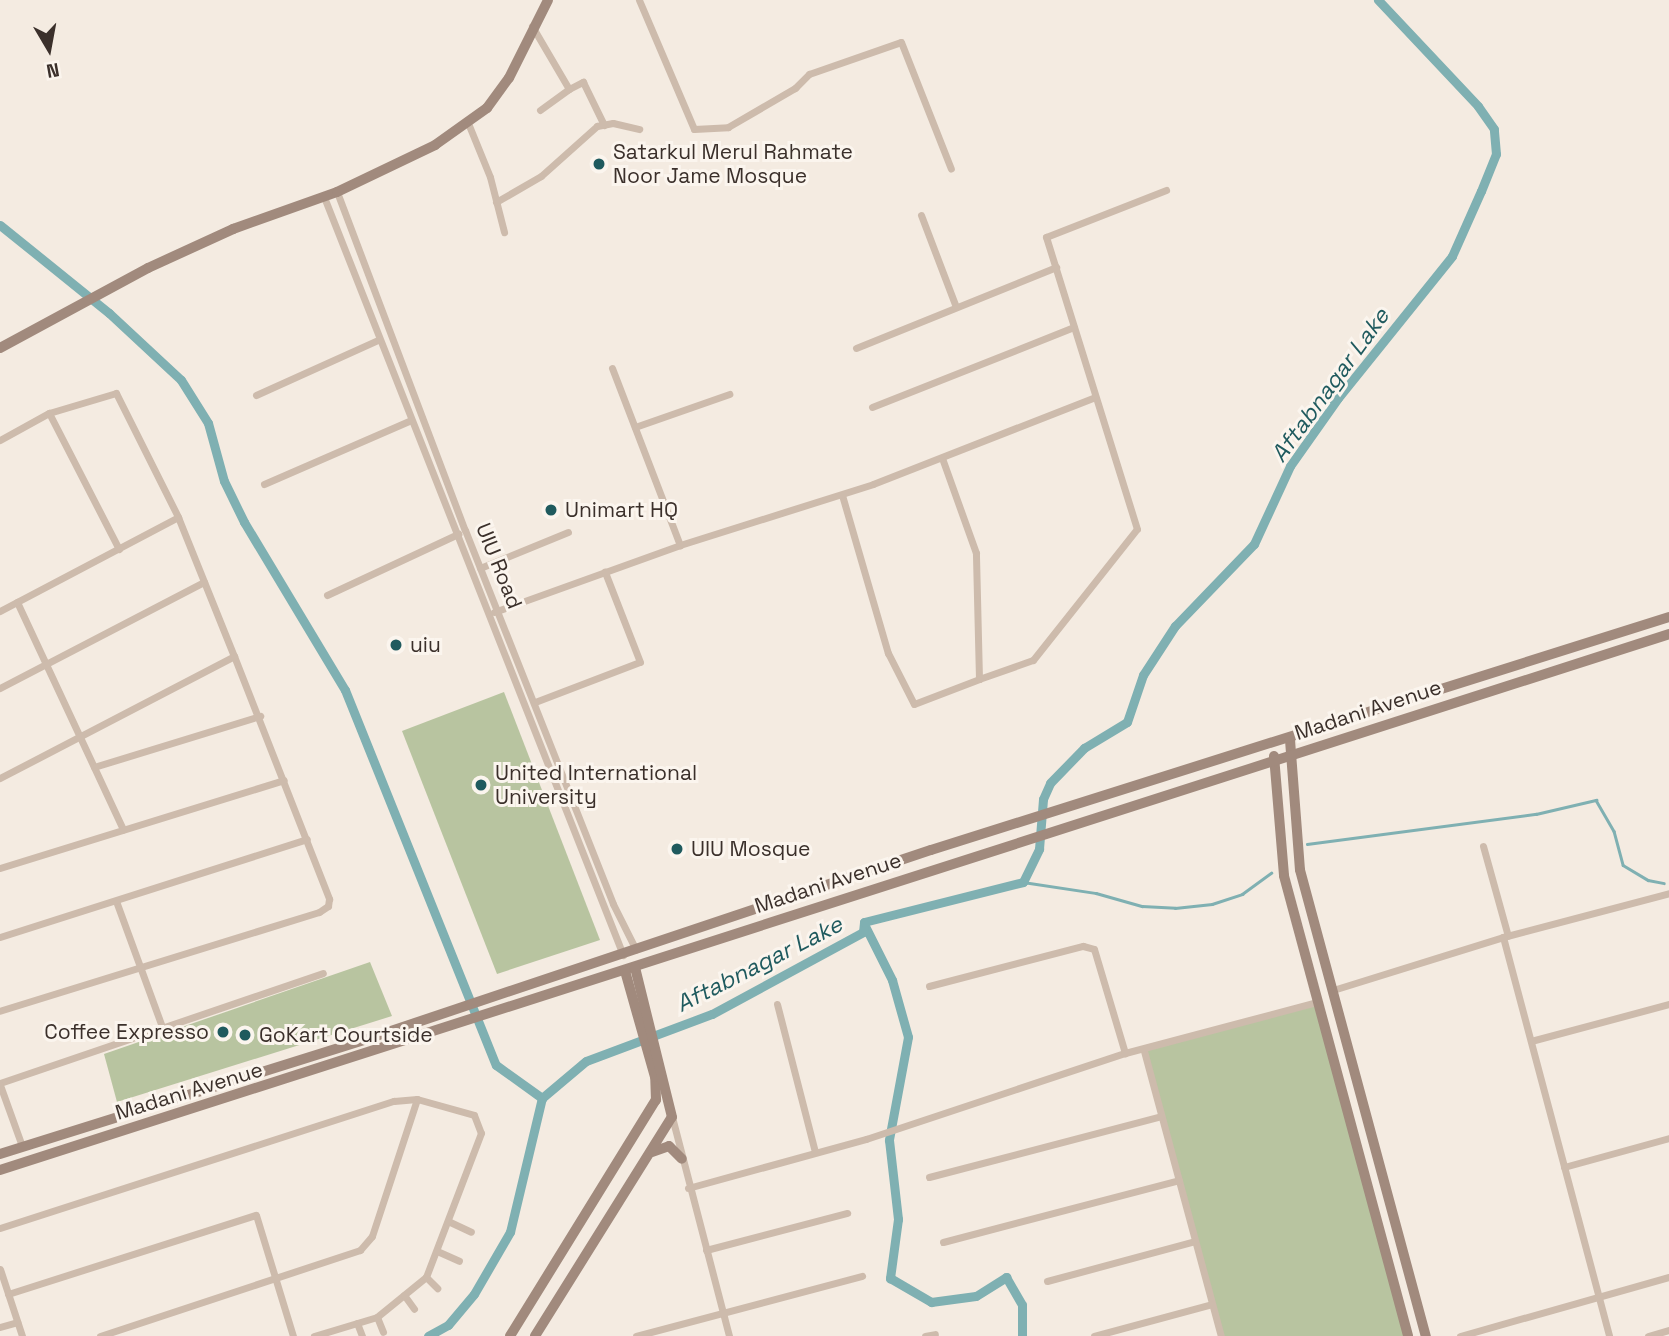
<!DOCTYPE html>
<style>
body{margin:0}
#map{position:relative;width:1669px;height:1336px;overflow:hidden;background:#f4ebe1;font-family:"Space Grotesk",sans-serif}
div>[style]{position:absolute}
.green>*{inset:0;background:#b8c4a0}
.stream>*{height:2.5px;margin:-1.25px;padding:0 1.25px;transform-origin:1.25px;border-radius:1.25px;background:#7fb0b2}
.canal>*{height:9px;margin:-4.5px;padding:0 4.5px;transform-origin:4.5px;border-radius:4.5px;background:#7fb0b2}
.street>*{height:7px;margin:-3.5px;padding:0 3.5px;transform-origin:3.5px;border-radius:3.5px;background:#cdbbac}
.secondary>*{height:10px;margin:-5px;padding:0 5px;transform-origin:5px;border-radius:5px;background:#a18a7d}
.dots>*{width:19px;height:19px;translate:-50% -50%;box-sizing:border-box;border:4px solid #fbf5ee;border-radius:50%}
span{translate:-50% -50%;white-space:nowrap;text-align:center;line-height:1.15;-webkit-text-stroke:6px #fbf5ee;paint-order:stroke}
.poi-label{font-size:21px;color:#3b302b}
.left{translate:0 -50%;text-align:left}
.right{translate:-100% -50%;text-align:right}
.street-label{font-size:21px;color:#3b302b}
.water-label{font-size:23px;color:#1f5a5e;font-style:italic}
.north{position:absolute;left:14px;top:14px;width:70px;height:70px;-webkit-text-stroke:5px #fbf5ee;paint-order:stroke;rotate:170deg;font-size:19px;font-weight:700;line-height:28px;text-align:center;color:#3b302b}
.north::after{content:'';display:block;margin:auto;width:24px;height:32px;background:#3b302b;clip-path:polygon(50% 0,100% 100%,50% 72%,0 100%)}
</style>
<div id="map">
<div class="green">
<i style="clip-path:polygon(504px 692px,600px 940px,497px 974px,402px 731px)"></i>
<i style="clip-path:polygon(370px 962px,392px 1016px,117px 1102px,104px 1054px)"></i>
<i style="clip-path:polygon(1317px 1002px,1408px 1336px,1221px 1336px,1144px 1051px)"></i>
</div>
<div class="stream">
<i style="left:1307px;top:844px;width:231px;rotate:-7.5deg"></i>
<i style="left:1536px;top:814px;width:62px;rotate:-13.1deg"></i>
<i style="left:1596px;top:800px;width:36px;rotate:60deg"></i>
<i style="left:1614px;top:831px;width:35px;rotate:75deg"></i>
<i style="left:1623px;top:865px;width:29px;rotate:31deg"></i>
<i style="left:1648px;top:880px;width:16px;rotate:11deg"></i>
<i style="left:1023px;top:882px;width:74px;rotate:8.6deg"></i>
<i style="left:1096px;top:893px;width:48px;rotate:15.8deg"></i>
<i style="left:1142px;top:906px;width:33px;rotate:3deg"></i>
<i style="left:1175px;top:908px;width:37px;rotate:-6deg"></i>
<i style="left:1212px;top:904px;width:32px;rotate:-18deg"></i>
<i style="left:1242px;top:894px;width:36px;rotate:-36deg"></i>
</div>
<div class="canal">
<i style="left:0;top:225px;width:140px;rotate:38.9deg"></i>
<i style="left:109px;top:313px;width:98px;rotate:42.9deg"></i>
<i style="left:181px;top:380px;width:51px;rotate:57.9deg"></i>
<i style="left:208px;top:423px;width:60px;rotate:74.6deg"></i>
<i style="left:224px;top:481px;width:46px;rotate:64deg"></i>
<i style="left:244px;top:522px;width:196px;rotate:59deg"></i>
<i style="left:345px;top:690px;width:404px;rotate:68.1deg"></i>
<i style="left:496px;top:1065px;width:57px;rotate:35.7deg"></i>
<i style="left:864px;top:924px;width:63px;rotate:63.4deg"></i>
<i style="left:892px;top:980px;width:59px;rotate:74.3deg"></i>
<i style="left:908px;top:1037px;width:105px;rotate:100.5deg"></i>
<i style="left:889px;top:1140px;width:80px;rotate:83.5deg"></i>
<i style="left:898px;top:1219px;width:60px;rotate:97.7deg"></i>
<i style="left:890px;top:1278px;width:48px;rotate:30.3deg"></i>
<i style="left:931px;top:1302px;width:45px;rotate:-7.6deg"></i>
<i style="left:976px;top:1296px;width:36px;rotate:-32deg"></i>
<i style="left:1006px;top:1277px;width:32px;rotate:60deg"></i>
<i style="left:1022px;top:1305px;width:31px;rotate:90deg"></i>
<i style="left:428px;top:1336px;width:23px;rotate:-29deg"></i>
<i style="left:448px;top:1325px;width:40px;rotate:-50deg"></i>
<i style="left:474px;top:1294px;width:72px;rotate:-59.9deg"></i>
<i style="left:510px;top:1232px;width:138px;rotate:-76.6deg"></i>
<i style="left:542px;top:1098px;width:57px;rotate:-40.1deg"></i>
<i style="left:586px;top:1061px;width:134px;rotate:-20.5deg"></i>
<i style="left:712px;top:1014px;width:172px;rotate:-28.5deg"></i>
<i style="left:863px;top:932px;width:10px;rotate:-84deg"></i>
<i style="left:864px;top:922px;width:164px;rotate:-14.1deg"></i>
<i style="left:1023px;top:882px;width:37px;rotate:-64deg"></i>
<i style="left:1039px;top:849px;width:50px;rotate:-85.4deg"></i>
<i style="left:1043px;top:799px;width:17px;rotate:-66deg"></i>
<i style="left:1050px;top:783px;width:49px;rotate:-45.8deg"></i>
<i style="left:1084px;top:748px;width:50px;rotate:-31.2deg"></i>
<i style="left:1127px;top:722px;width:50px;rotate:-71.2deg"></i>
<i style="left:1143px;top:675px;width:59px;rotate:-56.9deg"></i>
<i style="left:1175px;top:626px;width:114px;rotate:-46.1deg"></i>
<i style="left:1254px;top:544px;width:86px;rotate:-65.2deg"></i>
<i style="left:1290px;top:466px;width:83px;rotate:-54.8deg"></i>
<i style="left:1338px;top:398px;width:182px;rotate:-51.2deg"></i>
<i style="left:1452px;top:256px;width:71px;rotate:-66deg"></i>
<i style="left:1481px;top:191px;width:40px;rotate:-68deg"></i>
<i style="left:1496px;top:154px;width:25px;rotate:-95deg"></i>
<i style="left:1494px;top:129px;width:28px;rotate:-125deg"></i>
<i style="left:1478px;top:106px;width:146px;rotate:-133.3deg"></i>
</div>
<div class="street">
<i style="left:639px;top:0;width:140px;rotate:66.9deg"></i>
<i style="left:694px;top:129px;width:34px;rotate:-3deg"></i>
<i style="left:728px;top:127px;width:78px;rotate:-30.2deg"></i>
<i style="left:795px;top:88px;width:20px;rotate:-45deg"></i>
<i style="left:809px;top:74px;width:97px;rotate:-19.2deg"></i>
<i style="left:901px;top:42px;width:136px;rotate:68.5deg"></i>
<i style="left:532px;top:26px;width:73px;rotate:59.6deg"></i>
<i style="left:569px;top:89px;width:16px;rotate:-27deg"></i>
<i style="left:583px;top:82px;width:48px;rotate:64deg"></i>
<i style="left:540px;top:110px;width:36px;rotate:-36deg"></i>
<i style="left:468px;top:123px;width:58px;rotate:67.8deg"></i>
<i style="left:490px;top:177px;width:57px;rotate:75.7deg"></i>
<i style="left:337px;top:192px;width:361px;rotate:69.3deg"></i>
<i style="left:465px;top:530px;width:402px;rotate:68.4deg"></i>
<i style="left:613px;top:904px;width:51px;rotate:63.4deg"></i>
<i style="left:324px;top:197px;width:815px;rotate:68.47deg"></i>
<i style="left:496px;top:202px;width:52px;rotate:-30deg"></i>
<i style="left:541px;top:176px;width:75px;rotate:-41.8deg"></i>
<i style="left:597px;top:126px;width:16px;rotate:-11deg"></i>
<i style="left:613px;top:123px;width:27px;rotate:13deg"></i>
<i style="left:921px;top:215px;width:98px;rotate:69.2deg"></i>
<i style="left:856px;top:348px;width:216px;rotate:-22deg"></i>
<i style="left:612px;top:368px;width:190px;rotate:69deg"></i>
<i style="left:256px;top:395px;width:134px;rotate:-24.3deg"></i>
<i style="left:872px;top:407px;width:217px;rotate:-21.6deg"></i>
<i style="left:49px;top:413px;width:153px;rotate:62.8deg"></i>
<i style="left:635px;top:427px;width:100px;rotate:-19.3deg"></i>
<i style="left:0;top:440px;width:56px;rotate:-28.9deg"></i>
<i style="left:49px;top:413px;width:70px;rotate:-16.6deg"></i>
<i style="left:116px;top:393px;width:139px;rotate:63.4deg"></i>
<i style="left:178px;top:517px;width:150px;rotate:68.1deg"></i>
<i style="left:264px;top:484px;width:158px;rotate:-23.5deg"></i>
<i style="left:842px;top:495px;width:165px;rotate:73.8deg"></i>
<i style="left:888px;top:653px;width:57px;rotate:63deg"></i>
<i style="left:914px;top:704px;width:70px;rotate:-21deg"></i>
<i style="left:979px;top:679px;width:126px;rotate:-91.4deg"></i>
<i style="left:976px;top:553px;width:101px;rotate:-109.7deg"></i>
<i style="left:480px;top:568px;width:95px;rotate:-22.2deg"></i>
<i style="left:327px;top:595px;width:145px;rotate:-25deg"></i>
<i style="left:17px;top:602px;width:251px;rotate:65deg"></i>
<i style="left:0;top:611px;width:201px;rotate:-27.8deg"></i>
<i style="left:494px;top:612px;width:198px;rotate:-19.8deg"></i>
<i style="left:680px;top:545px;width:202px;rotate:-17.5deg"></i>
<i style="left:873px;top:484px;width:236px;rotate:-21.4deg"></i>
<i style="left:979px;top:679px;width:57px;rotate:-19.4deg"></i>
<i style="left:1033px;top:660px;width:167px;rotate:-51.6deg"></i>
<i style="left:1137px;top:529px;width:306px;rotate:-107.3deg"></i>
<i style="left:1046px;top:237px;width:129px;rotate:-21.4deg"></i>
<i style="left:0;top:688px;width:230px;rotate:-27.5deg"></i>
<i style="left:535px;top:702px;width:112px;rotate:-20.9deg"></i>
<i style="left:640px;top:662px;width:97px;rotate:-111.3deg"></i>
<i style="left:94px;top:767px;width:174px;rotate:-17.1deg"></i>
<i style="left:0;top:778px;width:264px;rotate:-27.5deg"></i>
<i style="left:234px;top:656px;width:261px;rotate:68.6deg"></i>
<i style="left:329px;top:899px;width:7px;rotate:98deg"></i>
<i style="left:328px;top:906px;width:11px;rotate:146deg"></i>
<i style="left:319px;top:912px;width:334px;rotate:162.8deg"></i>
<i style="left:1483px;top:846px;width:93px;rotate:74.5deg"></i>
<i style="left:0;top:868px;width:297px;rotate:-17.2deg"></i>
<i style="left:116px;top:901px;width:134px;rotate:69.9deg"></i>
<i style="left:0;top:937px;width:322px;rotate:-17.7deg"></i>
<i style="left:1503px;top:937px;width:172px;rotate:-14.8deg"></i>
<i style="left:929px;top:986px;width:159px;rotate:-14.6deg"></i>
<i style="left:1083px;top:946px;width:11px;rotate:15deg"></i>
<i style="left:1094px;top:949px;width:109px;rotate:73.4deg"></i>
<i style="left:1333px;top:990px;width:178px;rotate:-17.3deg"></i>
<i style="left:1503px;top:937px;width:413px;rotate:75.1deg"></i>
<i style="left:777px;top:1004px;width:153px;rotate:75.6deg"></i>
<i style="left:1531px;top:1041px;width:143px;rotate:-15deg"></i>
<i style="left:1144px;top:1051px;width:295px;rotate:74.9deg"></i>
<i style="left:0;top:1083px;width:341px;rotate:-18.8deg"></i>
<i style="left:0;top:1085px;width:65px;rotate:70.2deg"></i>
<i style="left:672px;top:1117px;width:226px;rotate:75.4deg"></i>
<i style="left:1564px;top:1167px;width:109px;rotate:-15.4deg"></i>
<i style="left:929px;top:1177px;width:240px;rotate:-14.7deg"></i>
<i style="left:688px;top:1188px;width:185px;rotate:-15.4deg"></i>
<i style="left:866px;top:1139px;width:273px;rotate:-18.4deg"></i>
<i style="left:1125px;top:1053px;width:199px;rotate:-14.9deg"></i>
<i style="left:450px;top:1222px;width:23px;rotate:25deg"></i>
<i style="left:0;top:1228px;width:414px;rotate:-17.9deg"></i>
<i style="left:394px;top:1101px;width:23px;rotate:-5deg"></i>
<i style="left:417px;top:1099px;width:59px;rotate:15.7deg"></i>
<i style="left:474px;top:1115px;width:19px;rotate:69deg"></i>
<i style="left:481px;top:1133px;width:154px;rotate:110.9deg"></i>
<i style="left:426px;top:1277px;width:63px;rotate:140.8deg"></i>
<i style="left:377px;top:1317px;width:66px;rotate:163.2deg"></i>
<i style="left:943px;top:1242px;width:244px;rotate:-14.7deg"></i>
<i style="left:706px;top:1250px;width:146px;rotate:-14.7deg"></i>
<i style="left:437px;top:1251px;width:24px;rotate:24deg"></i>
<i style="left:0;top:1269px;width:71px;rotate:71.8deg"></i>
<i style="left:426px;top:1277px;width:16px;rotate:45deg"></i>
<i style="left:1047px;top:1281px;width:153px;rotate:-15.1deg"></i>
<i style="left:8px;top:1294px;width:260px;rotate:-17.7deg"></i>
<i style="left:256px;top:1215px;width:127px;rotate:73deg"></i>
<i style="left:404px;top:1295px;width:17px;rotate:54deg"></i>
<i style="left:377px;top:1317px;width:16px;rotate:68deg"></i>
<i style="left:357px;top:1323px;width:14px;rotate:69deg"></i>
<i style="left:0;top:1327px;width:18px;rotate:-16deg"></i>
<i style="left:100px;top:1336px;width:274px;rotate:-18.3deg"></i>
<i style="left:360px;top:1250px;width:18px;rotate:-49deg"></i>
<i style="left:372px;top:1236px;width:144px;rotate:-71.8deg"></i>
<i style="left:636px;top:1336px;width:234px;rotate:-14.9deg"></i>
<i style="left:925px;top:1336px;width:10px;rotate:-11deg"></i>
<i style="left:1094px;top:1336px;width:122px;rotate:-15.2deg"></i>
<i style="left:1460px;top:1336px;width:217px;rotate:-15.8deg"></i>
<i style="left:1648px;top:1336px;width:22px;rotate:-16deg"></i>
</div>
<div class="secondary">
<i style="left:0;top:348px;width:168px;rotate:-28.4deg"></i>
<i style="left:148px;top:268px;width:94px;rotate:-24.6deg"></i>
<i style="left:233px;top:229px;width:110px;rotate:-19.6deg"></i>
<i style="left:337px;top:192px;width:109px;rotate:-25.6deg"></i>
<i style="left:435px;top:145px;width:64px;rotate:-35.4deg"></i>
<i style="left:487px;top:108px;width:37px;rotate:-54deg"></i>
<i style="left:509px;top:78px;width:87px;rotate:-63.4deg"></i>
<i style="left:1290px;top:740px;width:130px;rotate:85.6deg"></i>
<i style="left:1300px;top:870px;width:483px;rotate:74.9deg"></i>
<i style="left:1274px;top:756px;width:120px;rotate:85.2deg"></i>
<i style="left:1284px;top:876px;width:476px;rotate:74.9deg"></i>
<i style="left:652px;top:1152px;width:18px;rotate:-19deg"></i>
<i style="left:669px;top:1146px;width:18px;rotate:45deg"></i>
<i style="left:0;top:1154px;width:394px;rotate:-17.4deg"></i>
<i style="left:376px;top:1036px;width:585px;rotate:-18.53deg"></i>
<i style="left:931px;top:850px;width:774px;rotate:-17.52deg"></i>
<i style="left:0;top:1170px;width:1753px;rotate:-17.8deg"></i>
<i style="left:510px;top:1336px;width:278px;rotate:-58.3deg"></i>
<i style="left:656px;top:1100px;width:23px;rotate:-92deg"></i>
<i style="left:655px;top:1077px;width:110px;rotate:-105.8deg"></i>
<i style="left:535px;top:1336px;width:258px;rotate:-58deg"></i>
<i style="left:672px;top:1117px;width:154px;rotate:-103.9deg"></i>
</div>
<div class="dots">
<i style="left:599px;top:164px;background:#1f5a5e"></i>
<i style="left:551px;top:510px;background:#1f5a5e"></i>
<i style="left:396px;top:645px;background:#1f5a5e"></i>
<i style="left:481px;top:785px;background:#1f5a5e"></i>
<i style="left:677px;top:849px;background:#1f5a5e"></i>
<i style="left:223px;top:1032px;background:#1f5a5e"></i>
<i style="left:245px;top:1035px;background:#1f5a5e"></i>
</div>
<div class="poi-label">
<span class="left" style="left:613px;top:164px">Satarkul Merul Rahmate<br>Noor Jame Mosque</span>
<span class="left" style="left:565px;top:510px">Unimart HQ</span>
<span class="left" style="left:410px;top:645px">uiu</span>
<span class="left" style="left:495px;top:785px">United International<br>University</span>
<span class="left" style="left:691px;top:849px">UIU Mosque</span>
<span class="right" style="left:209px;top:1032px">Coffee Expresso</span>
<span class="left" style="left:259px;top:1035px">GoKart Courtside</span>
</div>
<div class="street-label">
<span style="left:499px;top:566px;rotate:68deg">UIU Road</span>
<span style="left:1368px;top:710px;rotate:-18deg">Madani Avenue</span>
<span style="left:828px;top:883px;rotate:-18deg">Madani Avenue</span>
<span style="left:189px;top:1091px;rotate:-17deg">Madani Avenue</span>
</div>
<div class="water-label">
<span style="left:1330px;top:385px;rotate:-54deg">Aftabnagar Lake</span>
<span style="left:759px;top:964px;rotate:-27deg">Aftabnagar Lake</span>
</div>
<div class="north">N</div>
</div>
